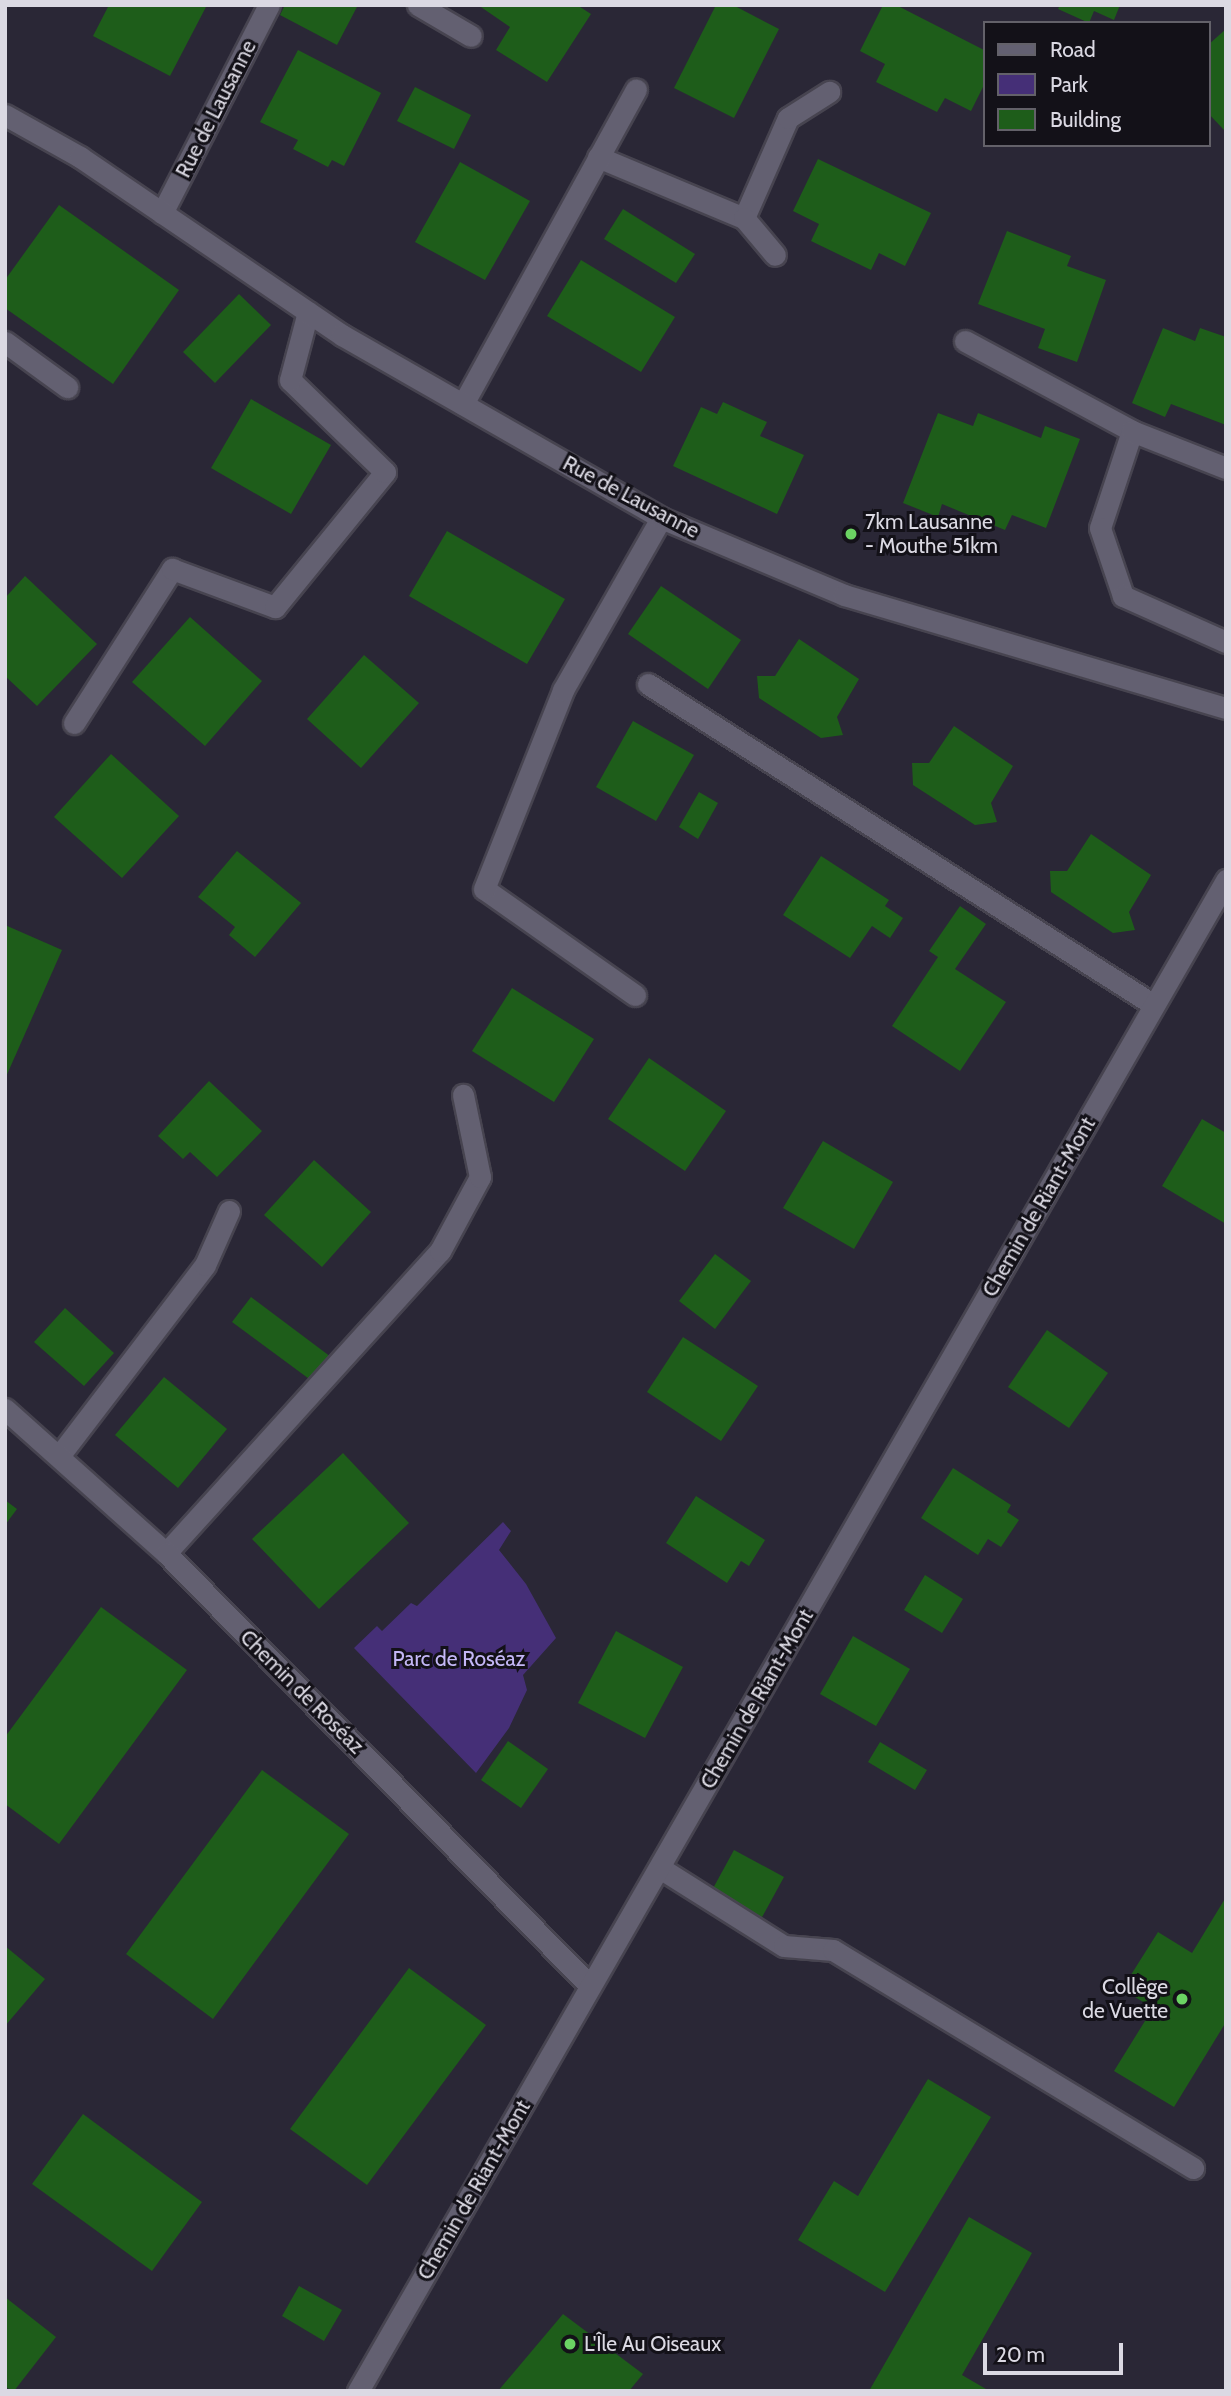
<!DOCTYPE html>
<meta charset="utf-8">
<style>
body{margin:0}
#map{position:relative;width:1231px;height:2396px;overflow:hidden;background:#2a2736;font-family:Cabin,sans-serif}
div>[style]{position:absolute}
.green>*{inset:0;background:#452f77}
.building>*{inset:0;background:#1e5d1a}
.roads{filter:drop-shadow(2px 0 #474450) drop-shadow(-2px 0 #474450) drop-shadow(0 2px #474450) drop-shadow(0 -2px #474450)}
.lane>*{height:21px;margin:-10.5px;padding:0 10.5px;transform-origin:10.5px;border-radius:10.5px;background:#636071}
.street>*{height:21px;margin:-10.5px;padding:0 10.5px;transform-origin:10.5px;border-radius:10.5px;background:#636071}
.secondary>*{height:21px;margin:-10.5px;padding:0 10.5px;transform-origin:10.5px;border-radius:10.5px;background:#636071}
.dots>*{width:19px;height:19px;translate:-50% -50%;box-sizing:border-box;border:4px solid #131118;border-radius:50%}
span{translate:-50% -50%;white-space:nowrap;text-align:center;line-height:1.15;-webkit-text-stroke:6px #131118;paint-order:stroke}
.street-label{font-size:21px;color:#dbd9e3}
.poi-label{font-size:21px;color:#dbd9e3}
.left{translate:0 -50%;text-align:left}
.right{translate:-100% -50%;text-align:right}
.park-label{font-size:21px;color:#c4b7f6}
.frame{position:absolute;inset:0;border:7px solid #dbd9e3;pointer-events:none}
.legend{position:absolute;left:983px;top:21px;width:228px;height:126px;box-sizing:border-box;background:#131118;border:2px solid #636169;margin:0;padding:9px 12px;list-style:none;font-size:21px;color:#dbd9e3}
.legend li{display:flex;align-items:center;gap:14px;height:35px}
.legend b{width:35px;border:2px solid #636169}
.scale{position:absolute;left:983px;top:2343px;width:140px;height:32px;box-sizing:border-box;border:4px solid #dbd9e3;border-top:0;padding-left:9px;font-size:21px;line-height:24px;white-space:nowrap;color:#dbd9e3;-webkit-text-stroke:5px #131118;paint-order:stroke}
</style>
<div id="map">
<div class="green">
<i style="clip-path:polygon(503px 1522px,511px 1531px,499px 1550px,526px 1584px,556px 1638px,523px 1675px,527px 1690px,509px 1728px,476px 1773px,354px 1648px,377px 1626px,382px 1631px,411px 1603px,417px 1606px)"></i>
</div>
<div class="building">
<i style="clip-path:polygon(109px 5px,207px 5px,170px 76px,93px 36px)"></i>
<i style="clip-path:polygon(285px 5px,358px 5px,337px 45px,280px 15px)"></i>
<i style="clip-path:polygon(478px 5px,577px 5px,591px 14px,547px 82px,496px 50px,510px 27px)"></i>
<i style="clip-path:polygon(716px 5px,733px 5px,779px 29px,734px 118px,674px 88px)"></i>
<i style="clip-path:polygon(883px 5px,896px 5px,984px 50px,984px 85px,971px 111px,945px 98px,937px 112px,876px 82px,885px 64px,860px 51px)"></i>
<i style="clip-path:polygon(1060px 5px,1120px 5px,1114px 20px,1094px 11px,1089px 23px,1058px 9px)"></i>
<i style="clip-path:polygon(1226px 29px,1226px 128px,1224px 130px,1208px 113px,1208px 45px)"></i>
<i style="clip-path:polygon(298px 50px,381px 93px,344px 166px,332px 160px,328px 167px,293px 149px,298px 140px,260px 122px)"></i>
<i style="clip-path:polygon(415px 87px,471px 115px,454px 149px,397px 121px)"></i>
<i style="clip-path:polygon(818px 159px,931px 213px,905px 266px,879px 253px,871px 270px,811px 241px,819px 224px,793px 211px)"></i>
<i style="clip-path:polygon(460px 162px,530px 201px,485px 280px,415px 242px)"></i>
<i style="clip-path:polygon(59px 205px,179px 290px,113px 384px,5px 308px,5px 280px)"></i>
<i style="clip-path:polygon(623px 209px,695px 254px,676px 283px,604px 239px)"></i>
<i style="clip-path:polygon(1007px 231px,1071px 256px,1067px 266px,1106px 280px,1077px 362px,1038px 348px,1045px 329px,978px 304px)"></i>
<i style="clip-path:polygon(581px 260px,675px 317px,641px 372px,547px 316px)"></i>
<i style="clip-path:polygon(239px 294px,271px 325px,215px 383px,183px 352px)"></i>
<i style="clip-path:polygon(1163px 328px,1195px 341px,1200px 328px,1226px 337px,1226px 425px,1171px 404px,1165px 417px,1132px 403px)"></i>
<i style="clip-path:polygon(251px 399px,331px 445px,291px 514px,211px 468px)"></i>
<i style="clip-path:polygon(723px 402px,767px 422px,760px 436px,804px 455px,777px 514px,673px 466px,701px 407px,717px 414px)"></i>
<i style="clip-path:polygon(938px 413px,973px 426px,978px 413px,1041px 438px,1045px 426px,1080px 439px,1046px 528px,1012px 515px,1005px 530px,942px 504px,938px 517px,903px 503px)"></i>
<i style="clip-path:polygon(447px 531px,565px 599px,527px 664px,409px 596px)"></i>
<i style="clip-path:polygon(25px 576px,97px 644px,37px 706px,5px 676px,5px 598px)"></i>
<i style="clip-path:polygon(661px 586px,741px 640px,708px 689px,628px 634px)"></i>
<i style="clip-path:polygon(190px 617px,262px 681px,205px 746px,132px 682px)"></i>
<i style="clip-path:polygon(799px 639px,859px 679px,837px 717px,843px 735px,821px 738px,759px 698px,757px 676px,775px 676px)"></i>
<i style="clip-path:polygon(364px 655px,419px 703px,361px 768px,307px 719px)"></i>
<i style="clip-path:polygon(633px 721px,694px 755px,656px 821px,596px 787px)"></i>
<i style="clip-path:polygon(954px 726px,1013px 766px,991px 803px,997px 822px,975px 825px,913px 785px,912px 763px,929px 763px)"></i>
<i style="clip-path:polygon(111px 754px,179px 816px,122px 878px,54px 817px)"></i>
<i style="clip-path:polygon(699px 792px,718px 803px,698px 839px,679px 827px)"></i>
<i style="clip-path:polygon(1091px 834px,1151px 875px,1129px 912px,1135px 930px,1113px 933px,1051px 892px,1050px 871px,1067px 871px)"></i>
<i style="clip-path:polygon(237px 851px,301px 903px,255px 957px,229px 935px,235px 927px,198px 897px)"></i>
<i style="clip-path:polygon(821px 856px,889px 900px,885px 906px,903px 918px,890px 938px,872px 926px,850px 958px,783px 915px)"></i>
<i style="clip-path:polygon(960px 906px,986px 924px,955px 969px,1006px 1002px,960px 1071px,892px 1026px,938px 957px,929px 951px)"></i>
<i style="clip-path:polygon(5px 925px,62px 950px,5px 1079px)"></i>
<i style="clip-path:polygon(512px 988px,594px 1039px,554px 1102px,472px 1051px)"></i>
<i style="clip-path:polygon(649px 1058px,726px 1111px,685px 1171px,608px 1119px)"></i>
<i style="clip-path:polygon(209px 1081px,262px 1131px,217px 1177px,190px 1152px,183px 1159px,158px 1136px)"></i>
<i style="clip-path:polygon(1202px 1119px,1226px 1133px,1226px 1224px,1162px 1186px)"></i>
<i style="clip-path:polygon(823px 1141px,893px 1182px,854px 1249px,783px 1208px)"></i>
<i style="clip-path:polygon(314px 1160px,371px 1212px,322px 1267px,264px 1215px)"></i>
<i style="clip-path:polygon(715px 1254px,751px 1281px,715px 1329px,679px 1301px)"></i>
<i style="clip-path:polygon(251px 1297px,335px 1360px,316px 1384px,232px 1322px)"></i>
<i style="clip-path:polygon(65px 1308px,114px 1353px,84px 1386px,34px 1342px)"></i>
<i style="clip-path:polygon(1047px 1330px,1108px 1373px,1069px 1428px,1008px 1387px)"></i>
<i style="clip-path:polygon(683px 1337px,758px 1386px,721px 1441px,647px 1392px)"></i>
<i style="clip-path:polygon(164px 1377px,227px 1429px,178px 1488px,115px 1435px)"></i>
<i style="clip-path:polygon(343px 1453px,409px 1523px,319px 1609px,252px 1539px)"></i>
<i style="clip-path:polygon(953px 1468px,1011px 1505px,1007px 1512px,1019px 1520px,1001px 1547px,988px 1539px,978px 1555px,921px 1518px)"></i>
<i style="clip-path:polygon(696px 1496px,765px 1540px,749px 1566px,741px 1561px,727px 1583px,666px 1543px)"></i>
<i style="clip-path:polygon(5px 1500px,17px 1509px,5px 1525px)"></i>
<i style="clip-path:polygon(925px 1575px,963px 1599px,942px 1633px,904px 1610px)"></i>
<i style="clip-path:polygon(101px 1607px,187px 1670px,59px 1844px,5px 1804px,5px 1737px)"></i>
<i style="clip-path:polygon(616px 1631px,683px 1667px,645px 1738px,578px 1703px)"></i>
<i style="clip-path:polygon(853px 1636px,910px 1669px,876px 1726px,820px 1694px)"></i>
<i style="clip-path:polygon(508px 1741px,548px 1769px,521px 1808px,481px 1780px)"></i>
<i style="clip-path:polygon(880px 1742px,927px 1770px,915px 1790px,868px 1762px)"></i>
<i style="clip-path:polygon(262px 1770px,349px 1834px,213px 2019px,126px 1954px)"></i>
<i style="clip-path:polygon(734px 1850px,784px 1877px,761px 1919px,711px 1892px)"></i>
<i style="clip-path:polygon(1226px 1897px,1226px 2022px,1174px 2107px,1114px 2071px,1153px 2008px,1122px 1989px,1158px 1932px,1192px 1953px)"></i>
<i style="clip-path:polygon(5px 1946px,45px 1979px,5px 2026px)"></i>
<i style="clip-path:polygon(409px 1968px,486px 2025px,367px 2185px,290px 2129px)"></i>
<i style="clip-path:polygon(928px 2079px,991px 2117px,885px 2292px,798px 2240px,834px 2181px,858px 2196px)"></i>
<i style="clip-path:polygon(83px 2114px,202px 2202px,152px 2271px,32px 2184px)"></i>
<i style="clip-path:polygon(969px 2217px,1032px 2253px,962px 2375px,986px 2389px,869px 2391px)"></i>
<i style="clip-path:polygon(299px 2286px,342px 2310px,324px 2341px,282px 2316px)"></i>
<i style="clip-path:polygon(5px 2297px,56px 2337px,14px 2391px,5px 2387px)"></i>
<i style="clip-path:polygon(563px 2314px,643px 2374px,629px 2391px,498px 2391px)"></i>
</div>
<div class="roads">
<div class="lane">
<i style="left:418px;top:5px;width:61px;rotate:30.3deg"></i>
<i style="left:598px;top:157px;width:158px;rotate:22.7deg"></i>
<i style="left:744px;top:218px;width:109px;rotate:-66.3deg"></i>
<i style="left:788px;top:118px;width:49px;rotate:-32.4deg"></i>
<i style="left:744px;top:218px;width:48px;rotate:50deg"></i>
<i style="left:965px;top:341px;width:190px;rotate:28.3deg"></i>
<i style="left:1132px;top:431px;width:102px;rotate:108.3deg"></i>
<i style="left:1100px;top:528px;width:72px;rotate:71.3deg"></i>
<i style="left:1123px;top:596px;width:113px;rotate:24.1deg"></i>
<i style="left:5px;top:342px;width:77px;rotate:36deg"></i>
<i style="left:463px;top:404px;width:359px;rotate:-61.2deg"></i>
<i style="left:1132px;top:431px;width:101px;rotate:21.5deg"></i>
<i style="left:648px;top:684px;width:599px;rotate:32.39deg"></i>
<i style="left:74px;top:723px;width:183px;rotate:-57.5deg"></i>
<i style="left:172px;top:569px;width:110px;rotate:20.3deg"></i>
<i style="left:275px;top:607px;width:174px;rotate:-50.8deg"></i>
<i style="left:385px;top:472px;width:132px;rotate:-135.9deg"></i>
<i style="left:290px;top:380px;width:70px;rotate:-75.2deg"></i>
<i style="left:635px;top:995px;width:184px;rotate:-144.9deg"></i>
<i style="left:484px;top:889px;width:214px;rotate:-68.3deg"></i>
<i style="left:563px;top:690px;width:198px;rotate:-60.3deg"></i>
<i style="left:59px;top:1456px;width:240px;rotate:-52.6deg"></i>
<i style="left:205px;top:1265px;width:59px;rotate:-66deg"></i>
<i style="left:166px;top:1553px;width:408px;rotate:-47.8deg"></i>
<i style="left:440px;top:1251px;width:84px;rotate:-61.6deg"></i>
<i style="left:480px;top:1177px;width:84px;rotate:-101.7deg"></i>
</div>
<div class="street">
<i style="left:162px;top:213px;width:234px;rotate:-62.8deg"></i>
<i style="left:5px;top:1409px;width:216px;rotate:41.8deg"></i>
<i style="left:166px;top:1553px;width:605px;rotate:45.6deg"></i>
<i style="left:660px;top:1868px;width:146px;rotate:32.2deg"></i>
<i style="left:784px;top:1946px;width:49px;rotate:4.7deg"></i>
<i style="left:833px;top:1950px;width:421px;rotate:31.2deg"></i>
<i style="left:358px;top:2391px;width:1743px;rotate:-60.12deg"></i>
</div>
<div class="secondary">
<i style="left:5px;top:115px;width:86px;rotate:29.2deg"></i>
<i style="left:80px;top:157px;width:317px;rotate:34.2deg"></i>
<i style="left:342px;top:335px;width:368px;rotate:29.8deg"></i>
<i style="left:661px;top:518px;width:199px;rotate:22.8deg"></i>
<i style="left:844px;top:595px;width:398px;rotate:16.5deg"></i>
</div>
</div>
<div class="dots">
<i style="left:851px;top:534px;background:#6bd363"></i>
<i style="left:1182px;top:1999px;background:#6bd363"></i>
<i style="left:570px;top:2344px;background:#6bd363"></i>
</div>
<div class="street-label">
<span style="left:216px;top:109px;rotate:-63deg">Rue de Lausanne</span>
<span style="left:631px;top:497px;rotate:28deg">Rue de Lausanne</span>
<span style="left:1039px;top:1207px;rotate:-60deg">Chemin de Riant-Mont</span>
<span style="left:302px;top:1692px;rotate:45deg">Chemin de Roséaz</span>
<span style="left:757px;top:1699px;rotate:-60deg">Chemin de Riant-Mont</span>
<span style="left:474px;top:2190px;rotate:-60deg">Chemin de Riant-Mont</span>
</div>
<div class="poi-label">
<span class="left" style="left:865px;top:534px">7km Lausanne<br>- Mouthe 51km</span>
<span class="right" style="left:1168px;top:1999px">Collège<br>de Vuette</span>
<span class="left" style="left:584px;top:2344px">L'Île Au Oiseaux</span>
</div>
<div class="park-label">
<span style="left:459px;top:1659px">Parc de Roséaz</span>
</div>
<div class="frame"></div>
<ul class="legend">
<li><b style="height:9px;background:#636071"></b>Road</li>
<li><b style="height:19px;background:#452f77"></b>Park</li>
<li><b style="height:19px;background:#1e5d1a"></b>Building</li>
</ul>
<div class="scale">20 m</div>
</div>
